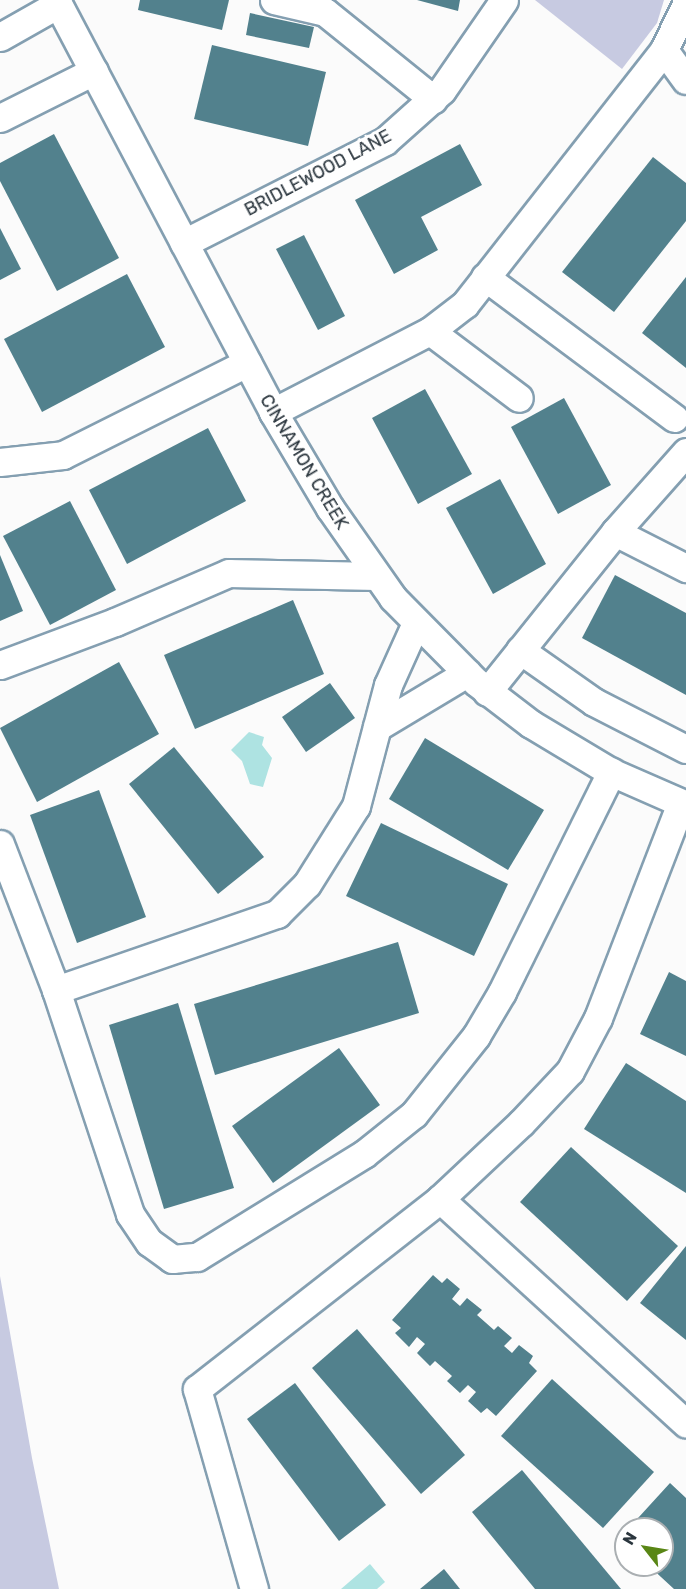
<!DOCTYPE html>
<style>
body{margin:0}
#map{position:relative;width:686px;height:1589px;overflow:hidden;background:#fbfbfb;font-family:Rubik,sans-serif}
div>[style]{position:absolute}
.green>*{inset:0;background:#c7cae1}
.water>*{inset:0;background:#aee3e2}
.building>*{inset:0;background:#52818d}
.roads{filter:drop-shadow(2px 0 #849fb1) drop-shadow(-2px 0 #849fb1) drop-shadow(0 2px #849fb1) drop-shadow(0 -2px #849fb1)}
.minor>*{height:27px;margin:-13.5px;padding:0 13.5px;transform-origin:13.5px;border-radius:13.5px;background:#fff}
span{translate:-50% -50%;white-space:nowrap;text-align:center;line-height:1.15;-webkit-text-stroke:6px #fff;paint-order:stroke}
.street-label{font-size:18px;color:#2b363e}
.north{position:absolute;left:614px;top:1517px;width:60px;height:60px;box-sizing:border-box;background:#fff;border:2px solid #aaafb2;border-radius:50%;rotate:301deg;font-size:16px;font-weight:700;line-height:24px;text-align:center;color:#2b363e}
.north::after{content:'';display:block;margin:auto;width:21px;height:27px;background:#598615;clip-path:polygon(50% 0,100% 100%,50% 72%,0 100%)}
</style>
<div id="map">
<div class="green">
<i style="clip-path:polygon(535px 0,664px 0,657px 23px,622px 69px)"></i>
<i style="clip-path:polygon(0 1276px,32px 1458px,59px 1589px,0 1589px)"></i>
</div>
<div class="water">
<i style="clip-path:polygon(249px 732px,264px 737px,262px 745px,272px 758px,263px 787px,250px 784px,242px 761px,231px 750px)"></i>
<i style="clip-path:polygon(370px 1564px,385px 1582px,377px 1589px,341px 1589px)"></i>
</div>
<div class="building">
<i style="clip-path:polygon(140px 0,229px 0,222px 30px,138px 10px)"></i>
<i style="clip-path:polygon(417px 0,460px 0,458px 11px)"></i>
<i style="clip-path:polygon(250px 13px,314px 27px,309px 48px,246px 35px)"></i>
<i style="clip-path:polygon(212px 45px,326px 72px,308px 146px,194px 119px)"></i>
<i style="clip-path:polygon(54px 134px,119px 258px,57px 291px,0 181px,0 163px)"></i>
<i style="clip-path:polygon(460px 144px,482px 185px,421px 217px,438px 250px,394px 274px,355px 200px)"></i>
<i style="clip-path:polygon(653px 157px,686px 183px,686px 221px,614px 312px,562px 272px)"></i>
<i style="clip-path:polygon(0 228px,21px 269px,0 280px)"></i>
<i style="clip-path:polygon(304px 235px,345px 316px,318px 330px,276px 249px)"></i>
<i style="clip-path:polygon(127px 274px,165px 347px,42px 412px,4px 339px)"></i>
<i style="clip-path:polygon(686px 277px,686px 368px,642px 333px)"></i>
<i style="clip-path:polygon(425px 389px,472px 474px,418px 504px,372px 418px)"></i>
<i style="clip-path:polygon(564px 398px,611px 485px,558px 514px,511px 427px)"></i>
<i style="clip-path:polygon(208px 428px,246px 501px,127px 564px,89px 490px)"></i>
<i style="clip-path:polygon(500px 479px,546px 564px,493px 594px,446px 508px)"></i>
<i style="clip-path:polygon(70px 501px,116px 590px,50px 625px,3px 536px)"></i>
<i style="clip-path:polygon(0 555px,23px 611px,0 621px)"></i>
<i style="clip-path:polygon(615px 575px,686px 613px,686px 695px,582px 638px)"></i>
<i style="clip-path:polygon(293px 600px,324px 674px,195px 729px,164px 655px)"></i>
<i style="clip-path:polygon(119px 662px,159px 734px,37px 802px,0 728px)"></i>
<i style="clip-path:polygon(330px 683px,355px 718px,306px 752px,282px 717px)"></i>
<i style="clip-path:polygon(425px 738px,544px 810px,508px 870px,389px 799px)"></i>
<i style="clip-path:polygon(174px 747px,264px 857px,218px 894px,129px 784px)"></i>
<i style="clip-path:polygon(99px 790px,146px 917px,77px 943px,30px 815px)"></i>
<i style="clip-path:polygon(381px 823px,508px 884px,474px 956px,346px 896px)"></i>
<i style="clip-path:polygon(398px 942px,419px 1013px,215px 1075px,194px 1004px)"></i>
<i style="clip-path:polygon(669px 972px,686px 981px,686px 1056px,640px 1034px)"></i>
<i style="clip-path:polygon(178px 1003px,234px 1188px,164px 1209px,109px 1025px)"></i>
<i style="clip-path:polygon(339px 1048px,380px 1105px,273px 1183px,232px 1126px)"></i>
<i style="clip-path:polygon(626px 1063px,686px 1101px,686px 1193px,584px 1129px)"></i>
<i style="clip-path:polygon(571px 1147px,678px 1246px,627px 1301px,520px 1202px)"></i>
<i style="clip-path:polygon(686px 1246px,686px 1340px,640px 1303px)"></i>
<i style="clip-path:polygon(433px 1275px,442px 1283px,447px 1278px,460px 1289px,452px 1299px,460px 1306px,467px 1298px,482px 1310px,477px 1315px,494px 1330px,498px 1326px,512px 1338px,504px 1346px,512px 1353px,519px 1345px,533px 1356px,529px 1363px,537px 1371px,496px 1416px,487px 1408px,481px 1413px,468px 1401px,476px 1392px,468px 1385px,460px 1393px,447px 1381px,452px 1376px,435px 1361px,430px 1366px,417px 1353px,425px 1344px,417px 1337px,409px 1347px,395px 1333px,401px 1328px,392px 1320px)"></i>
<i style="clip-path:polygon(357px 1329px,465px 1455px,421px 1494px,312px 1368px)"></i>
<i style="clip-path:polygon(552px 1379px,654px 1472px,603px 1528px,501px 1436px)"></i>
<i style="clip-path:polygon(295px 1383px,386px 1505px,339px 1541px,247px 1419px)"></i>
<i style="clip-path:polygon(522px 1470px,621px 1589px,535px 1589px,472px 1512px)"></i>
<i style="clip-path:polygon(670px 1483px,686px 1498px,686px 1589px,674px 1589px,648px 1565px,662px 1565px,662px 1529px,628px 1529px)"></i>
<i style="clip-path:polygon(444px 1569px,460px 1589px,420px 1589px)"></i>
</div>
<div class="roads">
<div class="minor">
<i style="left:56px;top:0;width:466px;rotate:62.2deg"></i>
<i style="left:273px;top:412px;width:112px;rotate:59.3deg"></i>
<i style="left:330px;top:508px;width:110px;rotate:55deg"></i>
<i style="left:393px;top:598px;width:118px;rotate:45.3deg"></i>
<i style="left:476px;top:682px;width:69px;rotate:37.4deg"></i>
<i style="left:531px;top:724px;width:93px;rotate:31deg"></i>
<i style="left:611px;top:772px;width:82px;rotate:23.7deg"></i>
<i style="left:274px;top:0;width:52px;rotate:13.2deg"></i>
<i style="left:325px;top:12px;width:139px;rotate:38.9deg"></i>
<i style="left:0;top:37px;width:67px;rotate:-29.6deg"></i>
<i style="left:664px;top:50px;width:37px;rotate:54deg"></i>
<i style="left:0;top:118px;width:105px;rotate:-26.6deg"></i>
<i style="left:184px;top:243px;width:225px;rotate:-26.9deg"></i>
<i style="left:385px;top:141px;width:76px;rotate:-41.8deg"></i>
<i style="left:442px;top:90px;width:109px;rotate:-55.4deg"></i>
<i style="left:485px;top:277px;width:236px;rotate:36.7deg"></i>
<i style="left:430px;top:331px;width:111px;rotate:37deg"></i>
<i style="left:273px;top:412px;width:177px;rotate:-27.3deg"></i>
<i style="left:430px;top:331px;width:44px;rotate:-37.6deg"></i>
<i style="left:465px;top:304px;width:323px;rotate:-51.9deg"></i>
<i style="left:664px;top:50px;width:51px;rotate:-64.4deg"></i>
<i style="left:0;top:462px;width:63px;rotate:-6.3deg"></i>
<i style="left:63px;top:455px;width:206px;rotate:-26.6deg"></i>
<i style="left:615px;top:532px;width:80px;rotate:26.9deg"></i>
<i style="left:520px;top:650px;width:90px;rotate:35.1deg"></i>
<i style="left:594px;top:702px;width:103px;rotate:27.1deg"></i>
<i style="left:0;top:665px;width:123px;rotate:-20.5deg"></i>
<i style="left:115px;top:622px;width:124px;rotate:-23.3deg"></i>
<i style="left:229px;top:573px;width:146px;rotate:1.2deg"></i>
<i style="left:487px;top:692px;width:205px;rotate:-51.3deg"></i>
<i style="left:615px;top:532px;width:107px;rotate:-48.4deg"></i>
<i style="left:377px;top:727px;width:105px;rotate:-31deg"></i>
<i style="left:0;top:844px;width:156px;rotate:69deg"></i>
<i style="left:56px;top:990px;width:236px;rotate:71.7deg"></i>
<i style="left:130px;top:1214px;width:34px;rotate:56deg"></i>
<i style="left:149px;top:1242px;width:29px;rotate:36deg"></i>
<i style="left:172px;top:1259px;width:25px;rotate:-5deg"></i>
<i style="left:197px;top:1257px;width:196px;rotate:-31.7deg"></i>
<i style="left:364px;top:1154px;width:64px;rotate:-38.7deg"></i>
<i style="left:414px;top:1114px;width:100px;rotate:-51.5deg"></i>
<i style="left:476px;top:1036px;width:51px;rotate:-59.4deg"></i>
<i style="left:502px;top:992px;width:246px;rotate:-63.6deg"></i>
<i style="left:56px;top:990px;width:234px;rotate:-19deg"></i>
<i style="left:277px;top:914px;width:42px;rotate:-45deg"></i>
<i style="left:307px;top:884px;width:92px;rotate:-57.9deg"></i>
<i style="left:356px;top:806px;width:125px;rotate:-75.2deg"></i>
<i style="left:388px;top:685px;width:68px;rotate:-65.7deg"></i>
<i style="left:440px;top:1199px;width:333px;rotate:42.4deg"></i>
<i style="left:254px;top:1589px;width:208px;rotate:-105.9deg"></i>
<i style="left:197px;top:1389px;width:308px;rotate:-38deg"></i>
<i style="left:440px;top:1199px;width:111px;rotate:-43.2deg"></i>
<i style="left:521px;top:1123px;width:71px;rotate:-46.7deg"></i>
<i style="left:570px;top:1071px;width:60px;rotate:-62.2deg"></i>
<i style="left:598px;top:1018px;width:230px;rotate:-68.9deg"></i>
</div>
</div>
<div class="street-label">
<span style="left:318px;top:173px;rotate:-28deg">BRIDLEWOOD LANE</span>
<span style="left:304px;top:462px;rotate:59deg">CINNAMON CREEK</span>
</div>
<div class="north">N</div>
</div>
